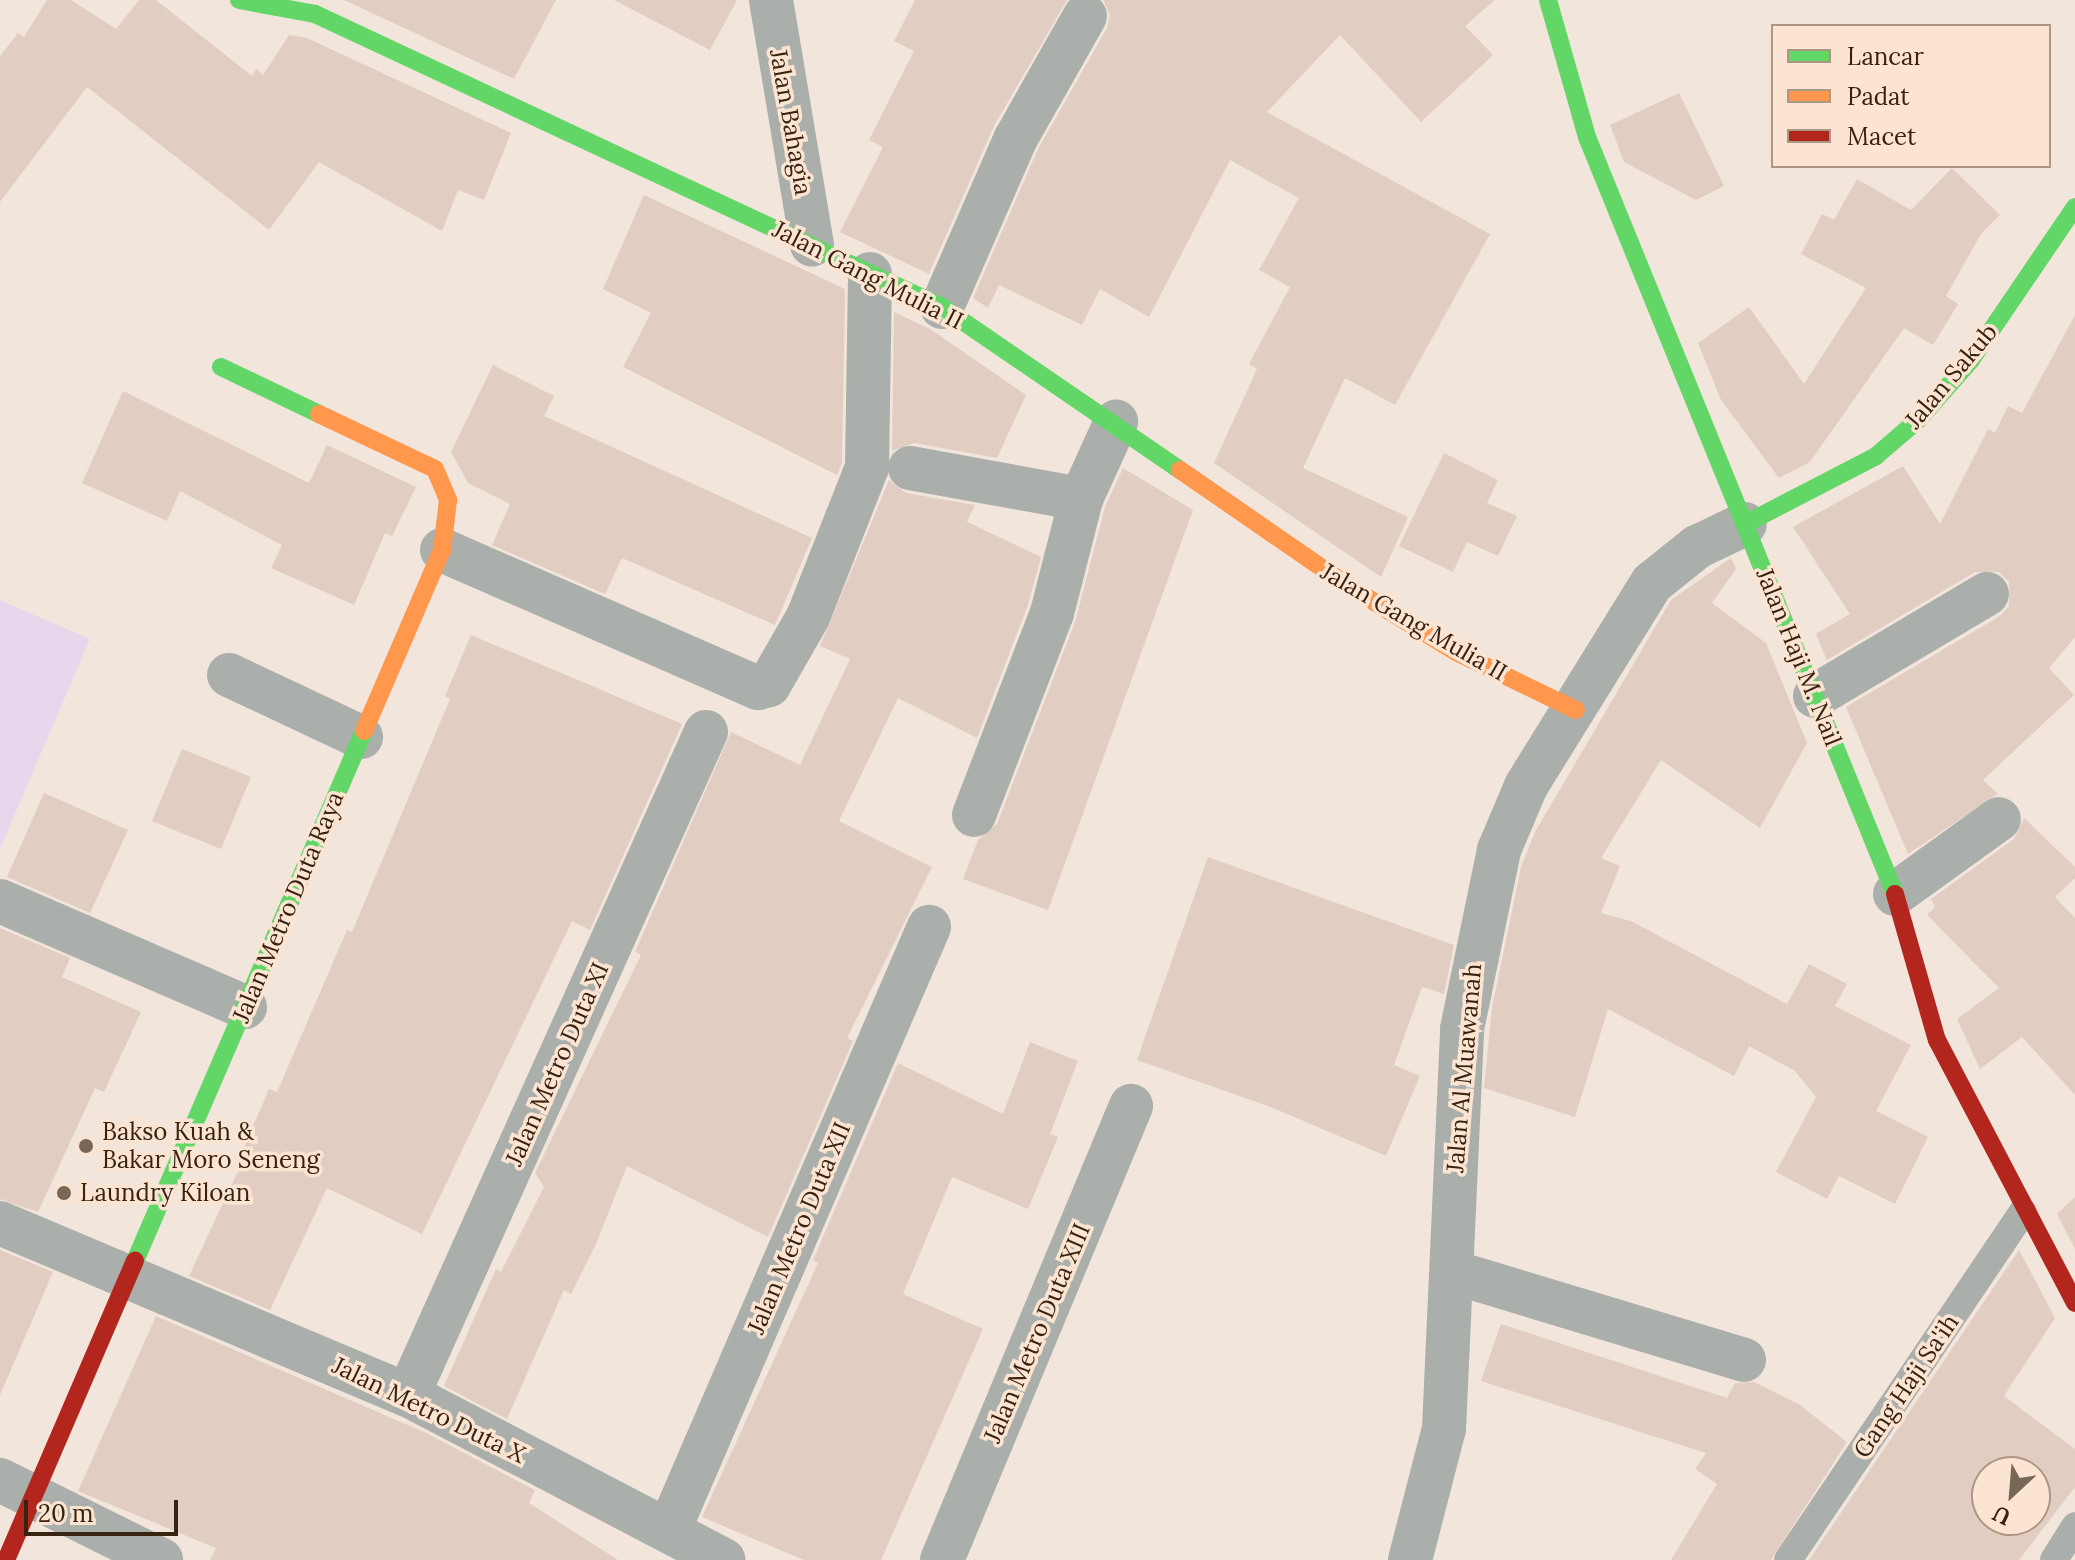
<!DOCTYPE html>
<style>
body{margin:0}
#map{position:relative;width:2075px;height:1560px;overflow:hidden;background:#f2e5db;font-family:Lora,serif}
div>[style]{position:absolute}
.green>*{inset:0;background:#e7d7ed}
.building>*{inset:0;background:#e2cdc2}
.lane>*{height:28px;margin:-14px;padding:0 14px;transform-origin:14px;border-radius:14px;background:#aaafab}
.street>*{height:44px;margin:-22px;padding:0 22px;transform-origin:22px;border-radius:22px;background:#aaafab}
.fast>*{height:18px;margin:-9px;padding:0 9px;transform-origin:9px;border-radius:9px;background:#63d668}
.slow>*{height:18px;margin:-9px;padding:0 9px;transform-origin:9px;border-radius:9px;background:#ff974d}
.jam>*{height:18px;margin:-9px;padding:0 9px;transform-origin:9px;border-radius:9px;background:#b3261e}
.dots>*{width:22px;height:22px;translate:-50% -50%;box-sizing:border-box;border:4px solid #fbe4d2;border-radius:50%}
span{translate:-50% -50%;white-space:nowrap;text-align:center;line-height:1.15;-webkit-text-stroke:7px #fbe4d2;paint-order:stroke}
.street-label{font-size:24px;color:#372310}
.poi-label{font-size:24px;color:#372310}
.left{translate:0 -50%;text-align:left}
.legend{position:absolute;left:1771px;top:24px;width:280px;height:144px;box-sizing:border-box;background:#fbe4d2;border:2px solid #ad9784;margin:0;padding:10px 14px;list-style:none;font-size:24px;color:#372310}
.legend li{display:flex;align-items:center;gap:16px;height:40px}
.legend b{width:40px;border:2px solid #ad9784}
.north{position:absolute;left:1971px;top:1456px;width:80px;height:80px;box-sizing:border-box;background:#fbe4d2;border:2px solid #ad9784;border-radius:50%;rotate:206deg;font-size:22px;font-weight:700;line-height:32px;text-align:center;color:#372310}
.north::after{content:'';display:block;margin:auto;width:28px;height:36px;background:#786757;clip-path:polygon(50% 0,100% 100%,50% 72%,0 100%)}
.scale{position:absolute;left:24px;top:1500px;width:154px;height:36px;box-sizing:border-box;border:4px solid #372310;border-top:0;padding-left:10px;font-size:24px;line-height:28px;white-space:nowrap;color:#372310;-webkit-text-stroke:6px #fbe4d2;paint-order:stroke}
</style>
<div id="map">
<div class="green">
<i style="clip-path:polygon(0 600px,90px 639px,0 849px)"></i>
</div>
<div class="building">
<i style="clip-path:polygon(47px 0,71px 0,116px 29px,139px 0,156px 0,252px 76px,256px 69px,263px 75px,289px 35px,307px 38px,511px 133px,484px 200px,458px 190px,442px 231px,319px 162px,269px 230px,87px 87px,0 202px,0 56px,18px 33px,24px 37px)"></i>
<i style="clip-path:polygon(344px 0,556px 0,514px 79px)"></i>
<i style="clip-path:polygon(614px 0,737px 0,710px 50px)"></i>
<i style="clip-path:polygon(915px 0,1067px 0,994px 126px,929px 274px,840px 232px,883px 147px,869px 140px,914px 51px,894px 41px)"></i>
<i style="clip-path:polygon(1103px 0,1495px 0,1465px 26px,1493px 55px,1421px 122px,1340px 35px,1267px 112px,1490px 234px,1395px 405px,1345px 378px,1303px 468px,1408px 517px,1381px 577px,1214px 463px,1257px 369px,1249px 364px,1290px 287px,1259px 270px,1299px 198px,1230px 160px,1149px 317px,1100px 289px,1082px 325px,999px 285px,988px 308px,973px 298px,1038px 149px,1107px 28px,1110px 15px)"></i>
<i style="clip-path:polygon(1679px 93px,1724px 186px,1696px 200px,1624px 162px,1610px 125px)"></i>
<i style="clip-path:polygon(1952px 168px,2000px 215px,1981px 234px,1946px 296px,1958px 304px,1933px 345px,1904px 328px,1810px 462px,1779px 478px,1721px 400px,1698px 343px,1749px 307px,1804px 384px,1866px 288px,1801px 254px,1822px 214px,1834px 220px,1857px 179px,1911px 210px)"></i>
<i style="clip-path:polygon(644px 195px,845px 289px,842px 462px,837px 475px,623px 367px,651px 313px,603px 289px)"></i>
<i style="clip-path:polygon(894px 312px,930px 329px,1026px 395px,997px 458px,914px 443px,892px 451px)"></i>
<i style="clip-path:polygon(2075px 315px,2075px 637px,2049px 668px,2074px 695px,1983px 780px,1998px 794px,1908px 854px,1846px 707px,2000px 616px,2009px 606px,2009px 582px,1999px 572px,1975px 572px,1827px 660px,1816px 634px,1850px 614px,1793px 527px,1903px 466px,1940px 524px,1988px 429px,1995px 433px,2008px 406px,2022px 413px)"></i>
<i style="clip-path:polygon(493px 365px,554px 396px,544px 416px,812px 538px,775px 625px,622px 558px,605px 594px,492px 545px,510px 504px,468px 483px,451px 452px)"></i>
<i style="clip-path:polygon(123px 391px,309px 483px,327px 445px,416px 487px,392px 536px,385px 533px,354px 605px,271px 568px,282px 545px,180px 491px,167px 521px,82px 483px)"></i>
<i style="clip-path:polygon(1444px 453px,1498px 480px,1487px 503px,1517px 516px,1498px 556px,1467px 542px,1453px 572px,1399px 546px)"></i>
<i style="clip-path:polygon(1123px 468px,1193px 510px,1048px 910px,963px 879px,978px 840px,997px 824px,1075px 622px,1105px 507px)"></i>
<i style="clip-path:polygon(889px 480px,906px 493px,975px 505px,967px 522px,1041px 557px,1028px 605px,977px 738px,898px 698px,839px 821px,932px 867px,847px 1038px,853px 1041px,768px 1237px,627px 1166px,596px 1244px,571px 1294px,564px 1290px,507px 1419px,444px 1386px,496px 1269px,501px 1272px,544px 1187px,535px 1173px,641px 955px,635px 952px,731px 732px,800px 765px,850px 659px,820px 646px)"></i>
<i style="clip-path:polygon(1731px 558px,1736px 569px,1712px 603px,1766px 643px,1807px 743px,1760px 828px,1661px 760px,1601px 858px,1620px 866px,1601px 913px,1631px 921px,1787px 1004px,1809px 964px,1847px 984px,1835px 1006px,1911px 1045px,1876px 1111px,1928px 1137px,1895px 1204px,1839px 1176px,1827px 1199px,1776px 1172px,1816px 1097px,1795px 1071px,1749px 1046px,1734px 1076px,1608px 1009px,1575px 1117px,1484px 1088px,1492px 1008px,1521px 867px,1535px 832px,1671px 600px)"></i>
<i style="clip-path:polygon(471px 635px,682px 724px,590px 930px,572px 921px,422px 1234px,327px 1188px,270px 1310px,189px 1276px,246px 1154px,242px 1152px,269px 1089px,277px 1092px,347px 930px,352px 932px,450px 699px,445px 696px)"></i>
<i style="clip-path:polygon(182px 749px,251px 777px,221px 849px,152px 821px)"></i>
<i style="clip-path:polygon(44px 793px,128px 830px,90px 913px,7px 877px)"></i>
<i style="clip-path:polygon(2024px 818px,2075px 867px,2075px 878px,2055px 897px,2075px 918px,2075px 1095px,2022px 1037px,1980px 1069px,1957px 1019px,1999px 988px,1927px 915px,1935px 907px,1931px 899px,2014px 839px)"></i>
<i style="clip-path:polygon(1208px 857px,1454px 945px,1444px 994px,1422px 987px,1394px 1065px,1420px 1076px,1386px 1156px,1268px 1106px,1137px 1060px)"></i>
<i style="clip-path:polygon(0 928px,70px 958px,62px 977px,141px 1012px,104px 1092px,95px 1088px,38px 1212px,0 1199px)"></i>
<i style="clip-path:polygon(1030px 1042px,1078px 1061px,1050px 1134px,1058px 1137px,1028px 1209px,952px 1177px,903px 1294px,983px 1329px,881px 1560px,804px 1560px,702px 1517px,818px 1263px,813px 1260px,898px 1063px,1003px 1114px)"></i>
<i style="clip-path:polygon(2075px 1197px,2075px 1249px,2057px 1214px)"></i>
<i style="clip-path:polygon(0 1250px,53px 1272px,0 1395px)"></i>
<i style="clip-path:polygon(evenodd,2019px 1250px,2055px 1318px,2004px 1396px,2075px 1449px,2075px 1487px,2019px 1560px,1809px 1560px,2019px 1250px,1987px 1472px,2035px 1472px,2035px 1520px,1987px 1520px,1987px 1472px)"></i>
<i style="clip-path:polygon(156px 1316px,424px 1432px,535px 1490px,529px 1503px,618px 1560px,210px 1560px,216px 1548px,78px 1491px)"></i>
<i style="clip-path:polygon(1501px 1324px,1727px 1398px,1735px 1383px,1754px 1382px,1800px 1405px,1847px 1442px,1771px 1560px,1671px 1560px,1717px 1484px,1695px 1469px,1706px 1453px,1481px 1381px)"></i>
</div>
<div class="lane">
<i style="left:1788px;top:1560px;width:420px;rotate:-56deg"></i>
<i style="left:2054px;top:1560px;width:40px;rotate:-58deg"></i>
</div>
<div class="street">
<i style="left:771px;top:0;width:248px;rotate:80.5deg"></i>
<i style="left:942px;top:307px;width:184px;rotate:-66.4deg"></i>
<i style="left:1016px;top:138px;width:140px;rotate:-60.5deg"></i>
<i style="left:910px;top:468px;width:174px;rotate:10.3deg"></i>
<i style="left:442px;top:550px;width:345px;rotate:23.6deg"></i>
<i style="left:758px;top:688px;width:11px;rotate:-15deg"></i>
<i style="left:769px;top:685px;width:78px;rotate:-60.2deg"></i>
<i style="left:808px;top:617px;width:161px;rotate:-68.5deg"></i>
<i style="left:867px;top:467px;width:193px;rotate:-89.1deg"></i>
<i style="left:229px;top:675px;width:146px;rotate:25.2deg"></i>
<i style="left:1815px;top:696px;width:200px;rotate:-30.7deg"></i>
<i style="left:974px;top:815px;width:217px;rotate:-68.9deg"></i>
<i style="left:1052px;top:613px;width:118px;rotate:-75.7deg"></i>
<i style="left:1081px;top:499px;width:85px;rotate:-65.6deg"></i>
<i style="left:1895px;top:894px;width:128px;rotate:-35.8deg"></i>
<i style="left:0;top:901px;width:267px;rotate:23.4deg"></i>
<i style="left:0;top:1223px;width:443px;rotate:22.9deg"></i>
<i style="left:408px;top:1395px;width:356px;rotate:27.6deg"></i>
<i style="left:1453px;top:1272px;width:304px;rotate:16.8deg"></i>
<i style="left:408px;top:1395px;width:727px;rotate:-65.8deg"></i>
<i style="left:0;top:1480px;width:180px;rotate:26.4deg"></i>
<i style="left:669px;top:1530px;width:657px;rotate:-66.68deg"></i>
<i style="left:942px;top:1560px;width:492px;rotate:-67.4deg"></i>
<i style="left:1410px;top:1560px;width:135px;rotate:-75.5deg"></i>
<i style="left:1444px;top:1429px;width:400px;rotate:-87.4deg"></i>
<i style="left:1462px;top:1029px;width:183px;rotate:-78.3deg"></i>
<i style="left:1499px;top:850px;width:69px;rotate:-67.1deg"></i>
<i style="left:1526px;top:786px;width:239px;rotate:-58.2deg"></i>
<i style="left:1652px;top:583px;width:58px;rotate:-38.7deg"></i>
<i style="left:1697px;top:547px;width:53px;rotate:-25.6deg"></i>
</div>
<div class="fast">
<i style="left:239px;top:0;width:77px;rotate:10.4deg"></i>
<i style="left:315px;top:14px;width:692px;rotate:25.05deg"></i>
<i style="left:942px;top:307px;width:288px;rotate:34.4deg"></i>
<i style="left:1548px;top:0;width:142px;rotate:74.1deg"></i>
<i style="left:1587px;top:137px;width:817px;rotate:67.86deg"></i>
<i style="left:221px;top:367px;width:109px;rotate:25.6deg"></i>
<i style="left:1745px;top:524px;width:148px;rotate:-27.4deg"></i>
<i style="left:1876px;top:456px;width:55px;rotate:-40.6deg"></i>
<i style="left:1918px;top:420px;width:80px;rotate:-48.5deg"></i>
<i style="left:1971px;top:360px;width:185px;rotate:-55.8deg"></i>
<i style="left:135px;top:1261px;width:577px;rotate:-66.63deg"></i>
</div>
<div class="slow">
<i style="left:319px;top:414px;width:128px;rotate:25.4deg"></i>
<i style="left:435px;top:469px;width:34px;rotate:67deg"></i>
<i style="left:448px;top:500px;width:50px;rotate:96.8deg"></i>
<i style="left:442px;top:550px;width:197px;rotate:113.3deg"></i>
<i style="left:1180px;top:470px;width:201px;rotate:34.6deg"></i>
<i style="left:1345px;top:584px;width:130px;rotate:31.5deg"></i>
<i style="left:1456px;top:652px;width:133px;rotate:25.8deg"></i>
</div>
<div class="jam">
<i style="left:1895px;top:894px;width:152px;rotate:74deg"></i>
<i style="left:1937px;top:1040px;width:297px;rotate:62.3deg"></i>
<i style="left:6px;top:1560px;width:326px;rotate:-66.7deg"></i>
</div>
<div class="dots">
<i style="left:86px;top:1146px;background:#786757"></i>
<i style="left:64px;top:1193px;background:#786757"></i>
</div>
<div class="street-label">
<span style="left:791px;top:122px;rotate:80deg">Jalan Bahagia</span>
<span style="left:868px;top:275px;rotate:27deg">Jalan Gang Mulia II</span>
<span style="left:1951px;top:376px;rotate:-50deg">Jalan Sakub</span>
<span style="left:1414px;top:622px;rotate:30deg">Jalan Gang Mulia II</span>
<span style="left:1799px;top:657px;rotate:68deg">Jalan Haji M. Nail</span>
<span style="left:288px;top:907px;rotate:-67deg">Jalan Metro Duta Raya</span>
<span style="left:557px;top:1064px;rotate:-66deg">Jalan Metro Duta XI</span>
<span style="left:1464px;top:1068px;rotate:-85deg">Jalan Al Muawanah</span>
<span style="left:799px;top:1228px;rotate:-67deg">Jalan Metro Duta XII</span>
<span style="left:1037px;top:1333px;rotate:-67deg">Jalan Metro Duta XIII</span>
<span style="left:1906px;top:1386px;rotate:-56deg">Gang Haji Sa'ih</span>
<span style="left:429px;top:1410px;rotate:26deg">Jalan Metro Duta X</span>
</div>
<div class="poi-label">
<span class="left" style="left:102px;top:1146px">Bakso Kuah &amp;<br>Bakar Moro Seneng</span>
<span class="left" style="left:80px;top:1193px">Laundry Kiloan</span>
</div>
<ul class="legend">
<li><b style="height:10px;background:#63d668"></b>Lancar</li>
<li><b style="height:10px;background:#ff974d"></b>Padat</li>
<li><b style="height:10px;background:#b3261e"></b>Macet</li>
</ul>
<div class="north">U</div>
<div class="scale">20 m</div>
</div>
